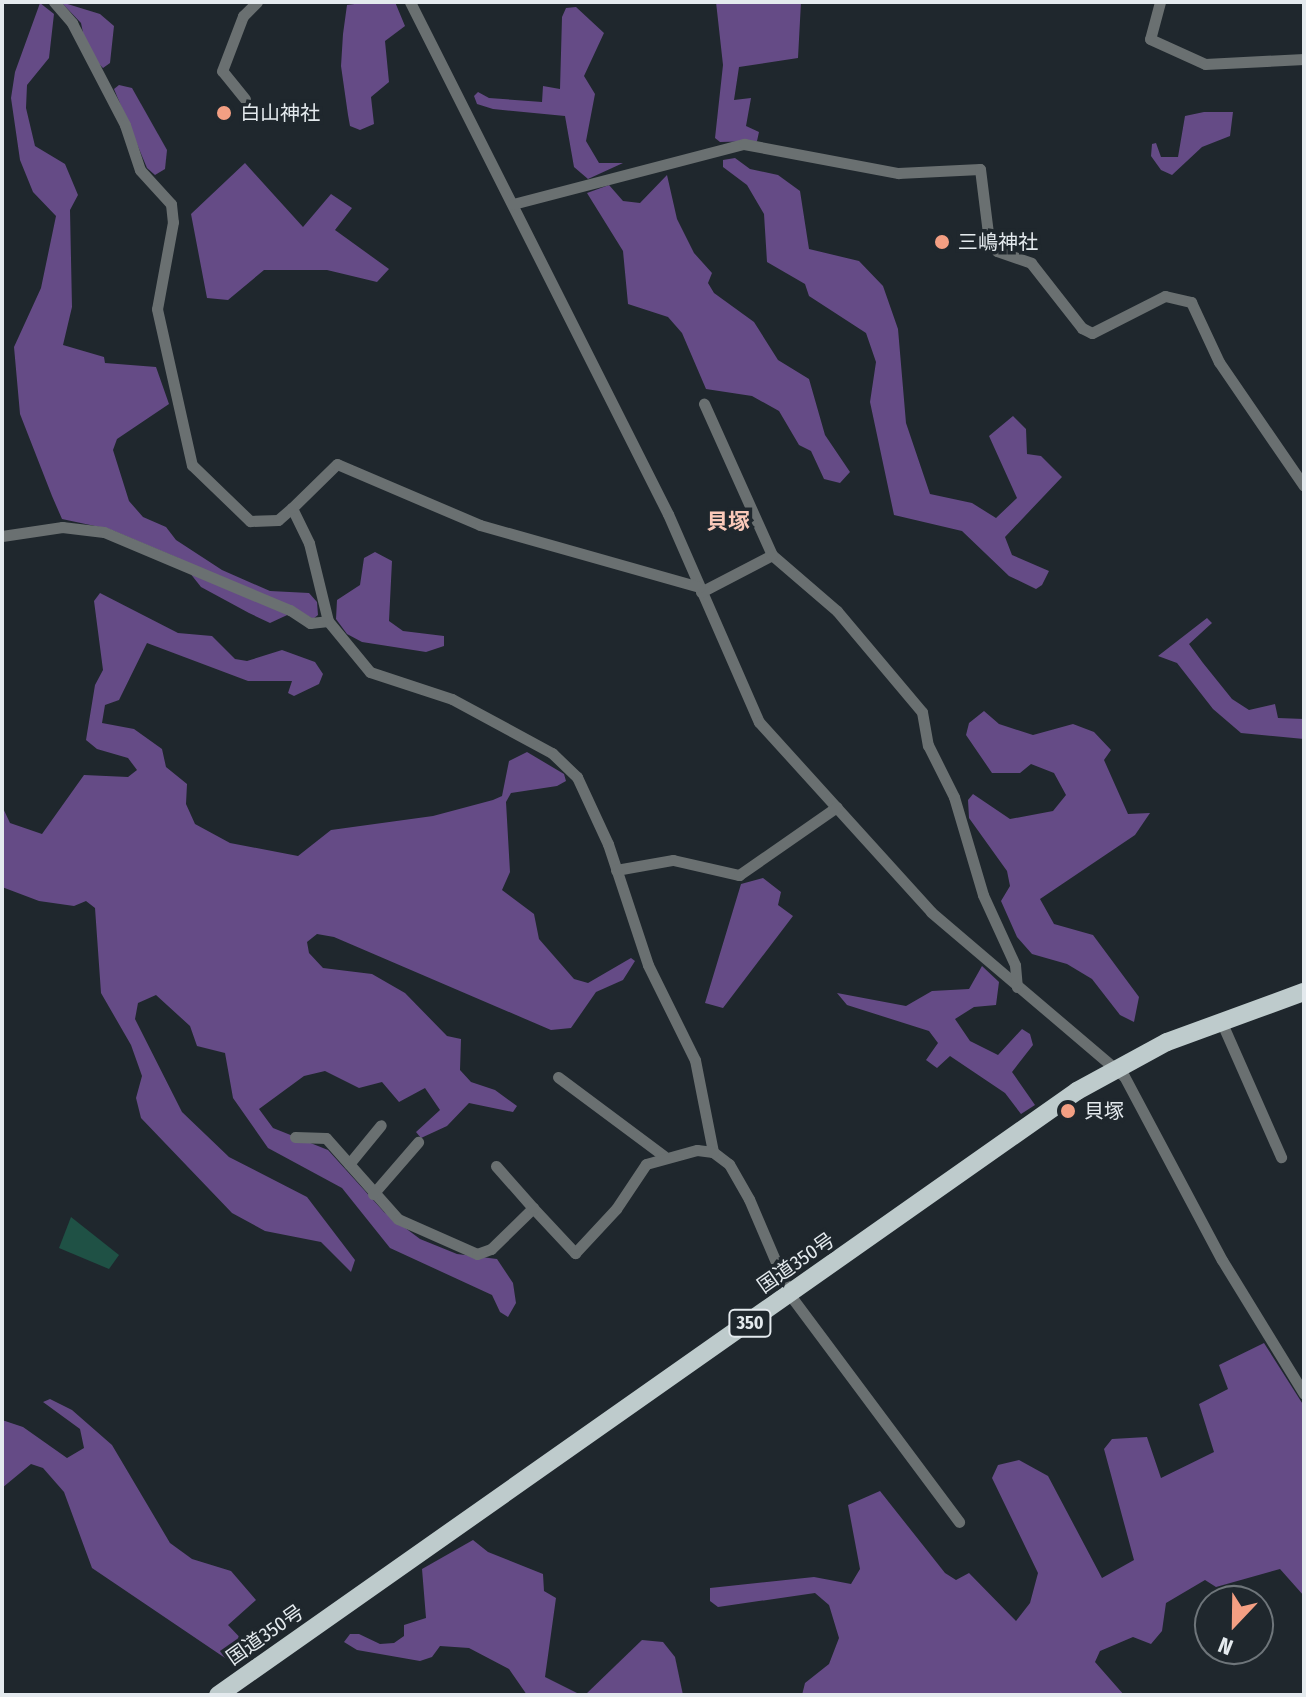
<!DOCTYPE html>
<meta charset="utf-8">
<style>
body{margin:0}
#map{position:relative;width:1306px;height:1697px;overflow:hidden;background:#1f272d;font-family:"Fira Sans Condensed","Noto Sans JP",sans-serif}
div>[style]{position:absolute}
.forest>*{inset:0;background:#654b86}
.water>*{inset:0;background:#1f5145}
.minor>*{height:11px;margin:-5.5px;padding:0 5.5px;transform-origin:5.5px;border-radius:5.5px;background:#6a7071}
.trunk>*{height:18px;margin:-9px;padding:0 9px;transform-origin:9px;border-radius:9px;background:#becbcc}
.dots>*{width:22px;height:22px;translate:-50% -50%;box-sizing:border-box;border:4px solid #1f272d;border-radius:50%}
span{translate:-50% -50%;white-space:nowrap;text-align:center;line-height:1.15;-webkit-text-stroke:7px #1f272d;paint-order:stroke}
.shield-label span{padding:2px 6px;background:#1f272d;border:2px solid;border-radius:6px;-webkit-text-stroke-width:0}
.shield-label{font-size:18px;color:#e4eaee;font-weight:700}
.poi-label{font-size:20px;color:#e4eaee}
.left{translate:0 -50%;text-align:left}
.street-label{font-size:20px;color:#e4eaee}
.neighbourhood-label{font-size:22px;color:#fac9b9;font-weight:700}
.frame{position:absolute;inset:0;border:4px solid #e4eaee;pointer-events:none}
.north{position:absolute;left:1194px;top:1585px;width:80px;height:80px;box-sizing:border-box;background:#1f272d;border:2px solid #6e757a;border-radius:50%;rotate:202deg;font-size:22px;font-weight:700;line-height:32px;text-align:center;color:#e4eaee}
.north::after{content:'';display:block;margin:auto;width:28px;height:36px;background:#f39f83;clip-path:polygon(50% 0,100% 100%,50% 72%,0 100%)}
</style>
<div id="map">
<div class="forest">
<i style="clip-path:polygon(61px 2px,100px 14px,114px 26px,110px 63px,103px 68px,87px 52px,81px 23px)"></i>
<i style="clip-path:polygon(370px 2px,395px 2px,405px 26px,385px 41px,389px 82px,371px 97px,374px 124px,360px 130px,350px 126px,348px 115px,341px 66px,343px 34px,347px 5px)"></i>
<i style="clip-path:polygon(716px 2px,801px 2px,798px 58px,739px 67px,734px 100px,751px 98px,746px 126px,759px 132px,757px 141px,720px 142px,715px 138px,723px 65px)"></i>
<i style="clip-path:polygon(40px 3px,54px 14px,49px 58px,27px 85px,26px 108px,35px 146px,65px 164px,78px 195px,70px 210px,72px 307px,63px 345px,104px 357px,105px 363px,156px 367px,169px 404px,117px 439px,113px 450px,129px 501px,143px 517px,166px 527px,176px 540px,222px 570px,270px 591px,309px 593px,317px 602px,318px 615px,313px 619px,298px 610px,270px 623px,249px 613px,201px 587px,178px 558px,109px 529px,62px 519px,52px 496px,20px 414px,14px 347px,41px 288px,56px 216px,33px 192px,20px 160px,11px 98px,15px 72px)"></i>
<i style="clip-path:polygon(576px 7px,604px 33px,584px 76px,595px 94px,586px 141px,599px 163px,623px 163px,588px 179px,574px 167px,565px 116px,493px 109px,477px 104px,474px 96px,478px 92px,489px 98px,542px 102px,543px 86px,560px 89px,562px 17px,566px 8px)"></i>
<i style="clip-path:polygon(119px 85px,132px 88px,167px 150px,165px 169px,155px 175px,147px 168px,114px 89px)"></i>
<i style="clip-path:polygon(1204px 112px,1233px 112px,1230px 136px,1202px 147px,1172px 175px,1161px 170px,1151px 156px,1152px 144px,1156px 143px,1161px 157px,1178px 157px,1185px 116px)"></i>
<i style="clip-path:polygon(735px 158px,750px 169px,778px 175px,800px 191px,809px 249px,859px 261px,883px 286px,898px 329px,906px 423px,930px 494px,972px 503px,996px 518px,1017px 498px,989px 436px,1013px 416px,1026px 429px,1027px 454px,1041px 456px,1062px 477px,1005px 537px,1012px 555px,1049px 571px,1042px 585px,1036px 589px,1009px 576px,962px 531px,894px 515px,870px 402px,876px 362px,866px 333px,809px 296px,805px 284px,767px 262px,764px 214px,747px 185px,723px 167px,723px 160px)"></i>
<i style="clip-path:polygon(245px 163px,303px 227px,331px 194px,352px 208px,335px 230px,389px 269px,377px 282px,327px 270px,264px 270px,228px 300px,207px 298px,191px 214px)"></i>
<i style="clip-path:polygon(667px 175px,677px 219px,694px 253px,712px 273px,708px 283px,714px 293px,754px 322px,778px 360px,809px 379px,825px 435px,850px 472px,840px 483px,824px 479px,811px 451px,799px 445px,779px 411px,752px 396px,706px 389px,682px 333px,668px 317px,628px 304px,623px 251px,587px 193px,609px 185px,623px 201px,640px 203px)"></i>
<i style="clip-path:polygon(375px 552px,392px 561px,389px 621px,403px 631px,444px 636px,444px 646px,426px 652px,362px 642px,347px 634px,336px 619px,337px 600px,360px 585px,364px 558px)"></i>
<i style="clip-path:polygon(100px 593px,178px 633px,212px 636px,235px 659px,247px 661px,282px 650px,315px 662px,323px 674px,319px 684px,294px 696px,288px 693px,292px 681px,248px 681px,147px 643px,119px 700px,105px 705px,102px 723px,134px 729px,162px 749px,166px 767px,187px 784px,186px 804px,195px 824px,230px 843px,298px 856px,331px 830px,433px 816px,493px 800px,502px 796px,509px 761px,527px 752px,564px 774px,566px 781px,557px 786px,511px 793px,506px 802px,510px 872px,502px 890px,534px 914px,539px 939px,574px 979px,588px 983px,631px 958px,635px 961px,623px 980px,596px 992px,571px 1028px,551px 1030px,334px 937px,317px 934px,307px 942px,309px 953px,323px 968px,372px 974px,405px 993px,447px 1036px,461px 1039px,460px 1070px,471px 1082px,495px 1090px,517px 1106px,513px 1112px,469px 1103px,447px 1126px,421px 1138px,416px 1132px,440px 1110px,425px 1088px,399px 1102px,382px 1082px,359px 1088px,325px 1071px,304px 1076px,259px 1109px,273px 1128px,328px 1150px,384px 1212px,420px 1239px,457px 1254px,497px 1259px,513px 1283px,516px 1303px,508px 1317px,500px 1312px,492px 1295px,390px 1248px,342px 1188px,268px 1148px,233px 1098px,225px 1053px,197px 1046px,190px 1026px,156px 995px,138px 1003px,135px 1019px,182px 1112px,229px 1157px,307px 1197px,355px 1260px,351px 1272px,321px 1242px,265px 1231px,232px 1213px,141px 1118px,136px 1098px,142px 1076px,131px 1045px,101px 993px,95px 908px,86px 901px,74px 906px,39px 901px,2px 887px,2px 806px,10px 823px,42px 834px,84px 775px,128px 777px,137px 770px,128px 758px,97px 749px,86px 740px,95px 685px,103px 670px,94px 601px)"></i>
<i style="clip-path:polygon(1207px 618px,1212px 623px,1189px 644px,1203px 663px,1232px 699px,1249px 710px,1275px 704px,1278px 718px,1304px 719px,1304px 739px,1241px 733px,1213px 709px,1177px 663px,1158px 656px)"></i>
<i style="clip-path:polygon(984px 711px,999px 724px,1033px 735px,1073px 724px,1094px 732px,1111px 750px,1104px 760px,1128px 814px,1150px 813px,1135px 835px,1040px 899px,1054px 924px,1093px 935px,1139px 997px,1134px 1022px,1120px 1015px,1092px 979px,1067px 964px,1032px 954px,1017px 937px,1001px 901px,1010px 886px,1007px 871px,969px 818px,968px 800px,973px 794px,1010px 819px,1053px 811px,1066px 795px,1054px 773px,1031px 764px,1020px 773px,992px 773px,966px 735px,969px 723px)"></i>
<i style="clip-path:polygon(763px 878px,781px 892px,778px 905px,793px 916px,723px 1008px,705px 1003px,741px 884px)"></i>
<i style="clip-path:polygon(982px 966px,999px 982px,996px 1005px,974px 1007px,955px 1019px,970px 1041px,998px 1055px,1022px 1029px,1030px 1034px,1033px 1045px,1012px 1072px,1035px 1105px,1021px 1114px,1005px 1093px,950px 1056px,937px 1068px,926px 1060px,938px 1043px,929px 1031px,847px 1005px,837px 993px,906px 1006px,932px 991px,969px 989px)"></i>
<i style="clip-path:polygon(1264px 1343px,1304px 1406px,1304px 1596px,1280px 1569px,1216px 1587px,1205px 1580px,1166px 1603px,1162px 1631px,1151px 1644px,1133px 1637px,1100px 1651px,1095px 1662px,1124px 1695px,802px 1695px,805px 1683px,829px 1664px,839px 1638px,829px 1605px,815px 1593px,718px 1607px,710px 1601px,710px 1588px,814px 1577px,851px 1584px,860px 1569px,848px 1505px,880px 1491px,945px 1573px,956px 1580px,969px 1573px,1016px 1621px,1030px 1603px,1038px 1573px,992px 1478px,998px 1465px,1019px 1460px,1048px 1476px,1102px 1578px,1134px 1560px,1104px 1449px,1112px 1439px,1147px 1437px,1161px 1478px,1214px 1452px,1199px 1404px,1228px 1389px,1219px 1365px)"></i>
<i style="clip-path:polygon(50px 1399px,72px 1410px,112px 1445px,170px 1543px,192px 1559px,231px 1571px,256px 1600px,228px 1625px,248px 1646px,247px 1655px,231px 1662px,92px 1568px,64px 1492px,43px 1468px,31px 1464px,2px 1488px,2px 1420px,23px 1427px,67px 1458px,84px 1448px,80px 1429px,43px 1402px)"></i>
<i style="clip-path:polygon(473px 1540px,488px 1552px,543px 1574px,544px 1591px,556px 1598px,545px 1677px,581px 1695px,527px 1695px,509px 1669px,469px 1648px,440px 1646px,432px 1657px,420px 1661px,357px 1650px,344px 1642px,350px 1634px,359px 1634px,380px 1644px,394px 1643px,404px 1636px,404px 1625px,426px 1618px,422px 1569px)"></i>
<i style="clip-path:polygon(642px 1640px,663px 1642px,675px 1657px,683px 1695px,585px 1695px)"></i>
</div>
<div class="water">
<i style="clip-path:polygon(71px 1217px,119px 1255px,109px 1269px,59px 1248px)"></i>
</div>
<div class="minor">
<i style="left:54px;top:2px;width:28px;rotate:49deg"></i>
<i style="left:72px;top:23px;width:115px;rotate:62.5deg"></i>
<i style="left:125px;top:125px;width:47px;rotate:71.6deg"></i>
<i style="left:140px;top:170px;width:46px;rotate:47.6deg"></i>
<i style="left:171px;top:204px;width:18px;rotate:84deg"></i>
<i style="left:173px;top:222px;width:88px;rotate:100.4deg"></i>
<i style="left:157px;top:309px;width:160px;rotate:77.4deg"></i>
<i style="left:192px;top:465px;width:81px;rotate:44deg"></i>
<i style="left:250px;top:521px;width:28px;rotate:-2deg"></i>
<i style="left:278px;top:520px;width:18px;rotate:-41deg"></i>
<i style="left:410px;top:2px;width:573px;rotate:63.26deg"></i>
<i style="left:668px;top:514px;width:227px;rotate:66.4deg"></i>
<i style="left:759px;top:722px;width:256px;rotate:47.8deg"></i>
<i style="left:931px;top:912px;width:253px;rotate:40.4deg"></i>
<i style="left:1124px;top:1076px;width:208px;rotate:62deg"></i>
<i style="left:1222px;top:1260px;width:157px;rotate:58.5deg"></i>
<i style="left:1160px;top:2px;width:38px;rotate:105deg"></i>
<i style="left:1150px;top:39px;width:60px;rotate:24.4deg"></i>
<i style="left:1205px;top:64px;width:99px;rotate:-2.9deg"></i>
<i style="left:245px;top:99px;width:36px;rotate:-129deg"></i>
<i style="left:222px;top:71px;width:59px;rotate:-69.1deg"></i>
<i style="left:243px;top:16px;width:20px;rotate:-45deg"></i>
<i style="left:513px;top:204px;width:239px;rotate:-14.6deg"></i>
<i style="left:744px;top:144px;width:157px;rotate:10.7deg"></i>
<i style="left:898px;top:173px;width:82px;rotate:-2.8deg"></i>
<i style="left:980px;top:169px;width:73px;rotate:82.9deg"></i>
<i style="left:989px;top:241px;width:13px;rotate:51deg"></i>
<i style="left:997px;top:251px;width:36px;rotate:19deg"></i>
<i style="left:1031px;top:263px;width:83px;rotate:51.9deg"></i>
<i style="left:1082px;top:328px;width:11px;rotate:27deg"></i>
<i style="left:1092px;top:333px;width:82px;rotate:-26.9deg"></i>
<i style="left:1165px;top:296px;width:27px;rotate:13deg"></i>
<i style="left:1191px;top:302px;width:66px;rotate:65deg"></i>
<i style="left:1219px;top:362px;width:150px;rotate:55.6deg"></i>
<i style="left:2px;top:536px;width:61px;rotate:-8.5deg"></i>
<i style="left:62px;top:527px;width:42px;rotate:6.8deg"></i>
<i style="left:104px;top:532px;width:202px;rotate:22.8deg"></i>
<i style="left:290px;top:610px;width:24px;rotate:33deg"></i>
<i style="left:310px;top:623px;width:18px;rotate:-6deg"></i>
<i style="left:328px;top:621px;width:66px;rotate:50.5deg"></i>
<i style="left:370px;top:672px;width:86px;rotate:18.2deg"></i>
<i style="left:452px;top:699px;width:114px;rotate:28.4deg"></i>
<i style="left:552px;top:753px;width:35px;rotate:44deg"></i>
<i style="left:577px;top:777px;width:74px;rotate:65.2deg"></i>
<i style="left:608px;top:844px;width:127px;rotate:71.7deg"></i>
<i style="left:648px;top:965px;width:106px;rotate:63.7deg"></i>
<i style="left:695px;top:1060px;width:94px;rotate:78.9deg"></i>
<i style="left:713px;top:1152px;width:20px;rotate:37deg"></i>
<i style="left:729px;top:1164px;width:40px;rotate:60.3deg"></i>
<i style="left:749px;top:1199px;width:104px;rotate:66.9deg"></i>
<i style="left:790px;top:1295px;width:283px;rotate:53.3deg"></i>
<i style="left:772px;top:555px;width:86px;rotate:40.7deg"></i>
<i style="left:837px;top:611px;width:132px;rotate:49.9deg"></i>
<i style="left:922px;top:712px;width:34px;rotate:80deg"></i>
<i style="left:928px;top:745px;width:58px;rotate:63.4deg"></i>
<i style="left:954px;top:797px;width:102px;rotate:73.5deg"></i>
<i style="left:983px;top:895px;width:77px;rotate:65.4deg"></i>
<i style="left:1015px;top:965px;width:22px;rotate:85deg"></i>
<i style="left:701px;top:592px;width:80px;rotate:-27.5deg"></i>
<i style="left:772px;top:555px;width:166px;rotate:-114.2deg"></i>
<i style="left:328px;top:621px;width:80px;rotate:-103.7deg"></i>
<i style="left:309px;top:543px;width:39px;rotate:-116deg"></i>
<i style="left:292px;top:508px;width:63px;rotate:-44.4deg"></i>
<i style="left:337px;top:464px;width:155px;rotate:23.1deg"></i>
<i style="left:480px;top:525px;width:228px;rotate:15.8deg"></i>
<i style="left:616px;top:870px;width:58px;rotate:-10deg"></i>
<i style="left:673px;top:860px;width:68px;rotate:12.8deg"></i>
<i style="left:739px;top:875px;width:119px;rotate:-34.8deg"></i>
<i style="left:1221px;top:1021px;width:149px;rotate:66.2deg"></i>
<i style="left:558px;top:1077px;width:132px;rotate:36.7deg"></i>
<i style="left:295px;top:1137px;width:31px;rotate:2deg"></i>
<i style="left:326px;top:1138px;width:108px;rotate:48.4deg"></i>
<i style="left:398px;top:1219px;width:86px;rotate:23.9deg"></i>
<i style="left:477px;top:1254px;width:15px;rotate:-20deg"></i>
<i style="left:491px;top:1249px;width:59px;rotate:-44.3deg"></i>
<i style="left:533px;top:1208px;width:62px;rotate:47deg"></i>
<i style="left:575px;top:1253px;width:60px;rotate:-47deg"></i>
<i style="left:616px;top:1209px;width:54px;rotate:-56.3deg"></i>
<i style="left:646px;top:1164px;width:53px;rotate:-15.4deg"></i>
<i style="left:697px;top:1150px;width:16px;rotate:7deg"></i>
<i style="left:349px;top:1164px;width:50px;rotate:-50.6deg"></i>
<i style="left:496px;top:1166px;width:56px;rotate:48.6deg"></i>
<i style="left:373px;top:1194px;width:69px;rotate:-49.1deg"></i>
</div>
<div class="trunk">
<i style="left:218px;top:1695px;width:1050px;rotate:-35.11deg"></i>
<i style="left:1077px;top:1091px;width:102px;rotate:-28.6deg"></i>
<i style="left:1167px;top:1042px;width:146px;rotate:-20.1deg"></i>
</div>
<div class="dots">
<i style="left:224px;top:113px;background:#f39f83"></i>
<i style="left:942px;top:242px;background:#f39f83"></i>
<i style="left:1068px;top:1111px;background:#f39f83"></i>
</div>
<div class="shield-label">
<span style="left:750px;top:1323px">350</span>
</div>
<div class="poi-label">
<span class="left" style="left:240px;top:113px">白山神社</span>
<span class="left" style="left:958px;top:242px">三嶋神社</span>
<span class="left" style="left:1084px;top:1111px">貝塚</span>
</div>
<div class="street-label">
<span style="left:796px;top:1263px;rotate:-35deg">国道350号</span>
<span style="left:265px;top:1635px;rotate:-35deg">国道350号</span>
</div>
<div class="neighbourhood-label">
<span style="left:728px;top:522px">貝塚</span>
</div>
<div class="frame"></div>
<div class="north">N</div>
</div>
